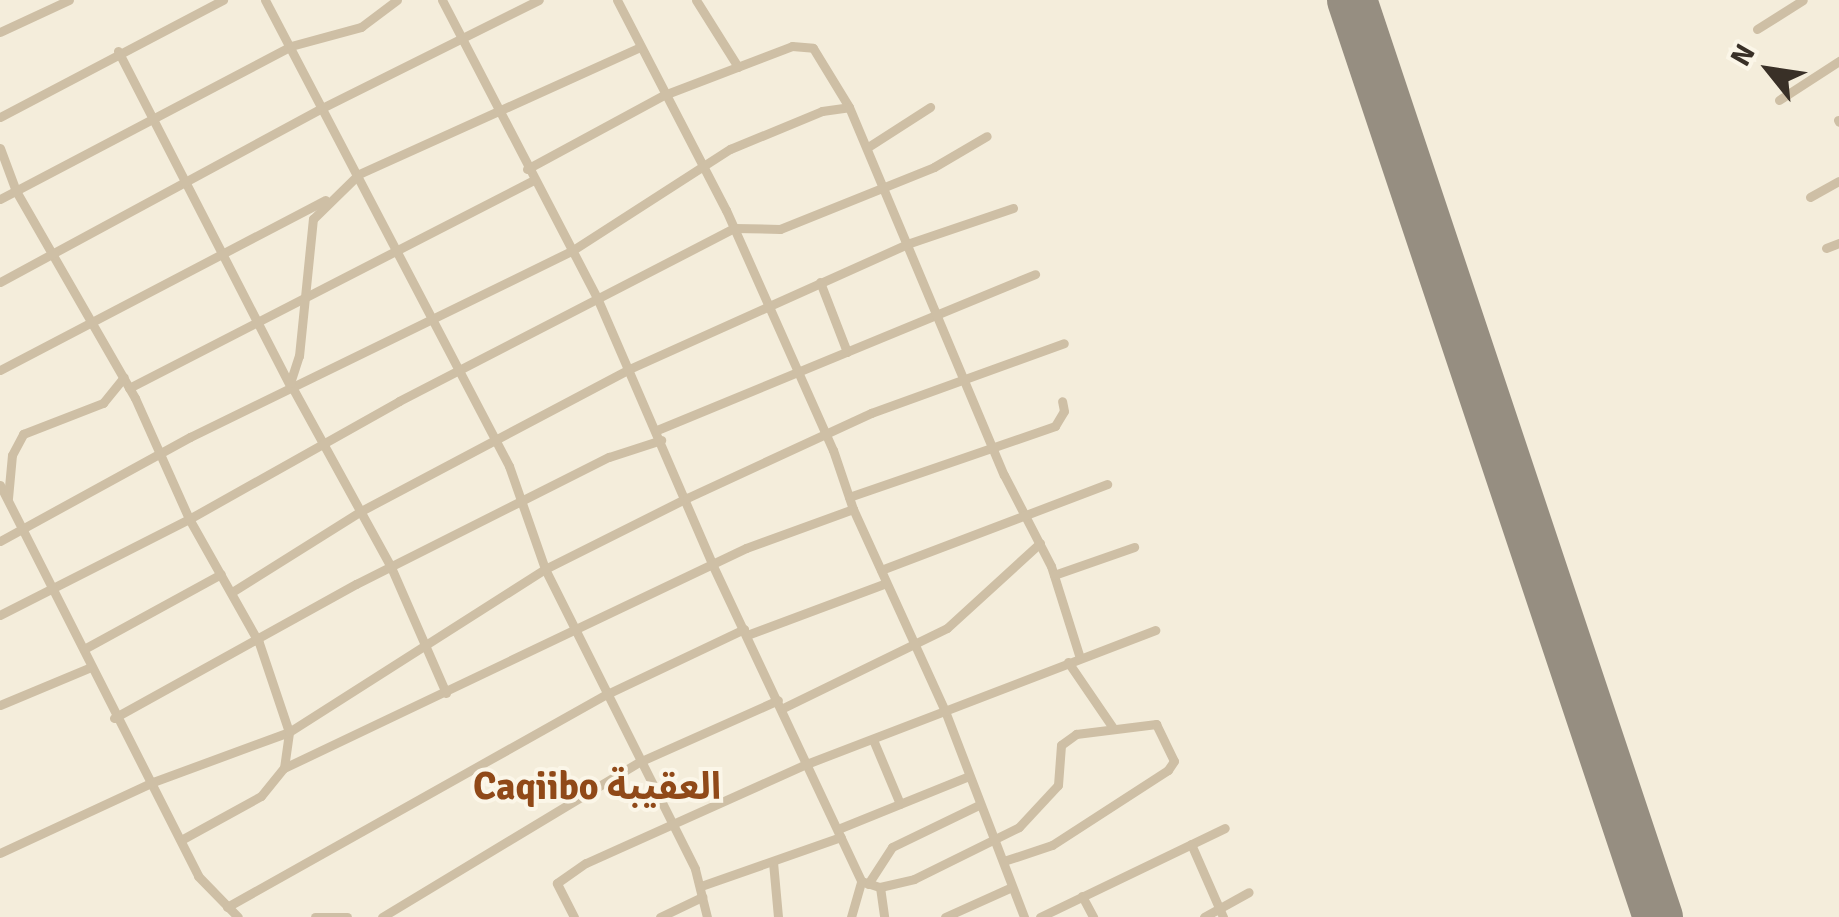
<!DOCTYPE html>
<meta charset="utf-8">
<style>
body{margin:0}
#map{position:relative;width:1839px;height:917px;overflow:hidden;background:#f4eddb;font-family:Signika,"Noto Sans Arabic",sans-serif}
div>[style]{position:absolute}
.runway>*{height:50px;margin:-25px;padding:0 25px;transform-origin:25px;border-radius:25px;background:#968e81}
.street>*{height:9px;margin:-4.5px;padding:0 4.5px;transform-origin:4.5px;border-radius:4.5px;background:#cebfa5}
span{translate:-50% -50%;white-space:nowrap;text-align:center;line-height:1.15;-webkit-text-stroke:8px #fbf6e8;paint-order:stroke}
.district-label{font-size:38px;color:#904918;font-weight:700}
.north{position:absolute;left:1719px;top:20px;width:100px;height:100px;-webkit-text-stroke:8px #fbf6e8;paint-order:stroke;rotate:300deg;font-size:28px;font-weight:700;line-height:40px;text-align:center;color:#393027}
.north::after{content:'';display:block;margin:auto;width:35px;height:45px;background:#393027;clip-path:polygon(50% 0,100% 100%,50% 72%,0 100%)}
</style>
<div id="map">
<div class="runway">
<i style="left:1352px;top:0;width:967px;rotate:71.55deg"></i>
</div>
<div class="street">
<i style="left:265px;top:0;width:526px;rotate:62.36deg"></i>
<i style="left:509px;top:466px;width:109px;rotate:70.7deg"></i>
<i style="left:545px;top:569px;width:335px;rotate:63.4deg"></i>
<i style="left:695px;top:869px;width:49px;rotate:76deg"></i>
<i style="left:442px;top:0;width:338px;rotate:62.5deg"></i>
<i style="left:598px;top:300px;width:290px;rotate:66.6deg"></i>
<i style="left:713px;top:566px;width:348px;rotate:64.8deg"></i>
<i style="left:861px;top:881px;width:20px;rotate:18deg"></i>
<i style="left:880px;top:887px;width:35px;rotate:-13deg"></i>
<i style="left:914px;top:879px;width:117px;rotate:-26.3deg"></i>
<i style="left:1019px;top:827px;width:57px;rotate:-47.1deg"></i>
<i style="left:1058px;top:785px;width:40px;rotate:-85.7deg"></i>
<i style="left:1061px;top:745px;width:19px;rotate:-36deg"></i>
<i style="left:1076px;top:734px;width:81px;rotate:-7.1deg"></i>
<i style="left:1156px;top:724px;width:41px;rotate:64.1deg"></i>
<i style="left:1174px;top:761px;width:11px;rotate:124deg"></i>
<i style="left:1168px;top:770px;width:138px;rotate:147.1deg"></i>
<i style="left:1052px;top:845px;width:51px;rotate:161.6deg"></i>
<i style="left:617px;top:0;width:237px;rotate:62.6deg"></i>
<i style="left:726px;top:210px;width:263px;rotate:66deg"></i>
<i style="left:833px;top:450px;width:62px;rotate:71.3deg"></i>
<i style="left:696px;top:0;width:79px;rotate:57.9deg"></i>
<i style="left:1757px;top:29px;width:54px;rotate:-32.2deg"></i>
<i style="left:0;top:32px;width:76px;rotate:-24.9deg"></i>
<i style="left:118px;top:51px;width:377px;rotate:62.8deg"></i>
<i style="left:1779px;top:100px;width:72px;rotate:-33deg"></i>
<i style="left:0;top:117px;width:252px;rotate:-27.7deg"></i>
<i style="left:1838px;top:120px;width:2px;rotate:63deg"></i>
<i style="left:868px;top:147px;width:74px;rotate:-32.8deg"></i>
<i style="left:0;top:148px;width:46px;rotate:69.6deg"></i>
<i style="left:16px;top:191px;width:239px;rotate:60.1deg"></i>
<i style="left:135px;top:398px;width:133px;rotate:65.9deg"></i>
<i style="left:189px;top:519px;width:212px;rotate:153.1deg"></i>
<i style="left:527px;top:169px;width:156px;rotate:-28.4deg"></i>
<i style="left:664px;top:95px;width:137px;rotate:-20.9deg"></i>
<i style="left:792px;top:46px;width:21px;rotate:5deg"></i>
<i style="left:813px;top:48px;width:69px;rotate:58.6deg"></i>
<i style="left:1810px;top:197px;width:33px;rotate:-29deg"></i>
<i style="left:0;top:199px;width:329px;rotate:-27.7deg"></i>
<i style="left:291px;top:46px;width:73px;rotate:-15.2deg"></i>
<i style="left:361px;top:27px;width:45px;rotate:-36.9deg"></i>
<i style="left:1826px;top:248px;width:14px;rotate:-21deg"></i>
<i style="left:0;top:282px;width:368px;rotate:-28.4deg"></i>
<i style="left:324px;top:107px;width:240px;rotate:-26.5deg"></i>
<i style="left:820px;top:282px;width:75px;rotate:68.9deg"></i>
<i style="left:0;top:370px;width:367px;rotate:-27.6deg"></i>
<i style="left:129px;top:388px;width:454px;rotate:-27.2deg"></i>
<i style="left:657px;top:430px;width:409px;rotate:-22.4deg"></i>
<i style="left:0;top:485px;width:438px;rotate:63.1deg"></i>
<i style="left:198px;top:876px;width:57px;rotate:45.7deg"></i>
<i style="left:849px;top:497px;width:218px;rotate:-19deg"></i>
<i style="left:1055px;top:426px;width:17px;rotate:-59deg"></i>
<i style="left:1064px;top:411px;width:10px;rotate:-101deg"></i>
<i style="left:8px;top:498px;width:43px;rotate:-84.7deg"></i>
<i style="left:12px;top:455px;width:24px;rotate:-62deg"></i>
<i style="left:23px;top:434px;width:86px;rotate:-21.2deg"></i>
<i style="left:103px;top:403px;width:33px;rotate:-51deg"></i>
<i style="left:0;top:541px;width:217px;rotate:-28.7deg"></i>
<i style="left:190px;top:437px;width:426px;rotate:-26deg"></i>
<i style="left:573px;top:250px;width:187px;rotate:-32.8deg"></i>
<i style="left:730px;top:149px;width:100px;rotate:-22.4deg"></i>
<i style="left:822px;top:111px;width:27px;rotate:-8deg"></i>
<i style="left:849px;top:107px;width:399px;rotate:67.2deg"></i>
<i style="left:1004px;top:475px;width:102px;rotate:62.7deg"></i>
<i style="left:1051px;top:566px;width:96px;rotate:72.5deg"></i>
<i style="left:881px;top:570px;width:242px;rotate:-20.8deg"></i>
<i style="left:1054px;top:575px;width:85px;rotate:-19.3deg"></i>
<i style="left:232px;top:592px;width:152px;rotate:-32.1deg"></i>
<i style="left:361px;top:511px;width:301px;rotate:-27.9deg"></i>
<i style="left:627px;top:370px;width:307px;rotate:-24.2deg"></i>
<i style="left:907px;top:244px;width:112px;rotate:-18.8deg"></i>
<i style="left:747px;top:635px;width:148px;rotate:-20.5deg"></i>
<i style="left:84px;top:649px;width:156px;rotate:-28.7deg"></i>
<i style="left:1068px;top:662px;width:80px;rotate:55.7deg"></i>
<i style="left:446px;top:693px;width:137px;rotate:-113.6deg"></i>
<i style="left:391px;top:567px;width:210px;rotate:-118.8deg"></i>
<i style="left:290px;top:383px;width:28px;rotate:-72deg"></i>
<i style="left:299px;top:356px;width:138px;rotate:-84.2deg"></i>
<i style="left:313px;top:219px;width:64px;rotate:-44.4deg"></i>
<i style="left:359px;top:174px;width:308px;rotate:-24.3deg"></i>
<i style="left:0;top:705px;width:99px;rotate:-22.7deg"></i>
<i style="left:783px;top:708px;width:182px;rotate:-26deg"></i>
<i style="left:947px;top:628px;width:126px;rotate:-42.4deg"></i>
<i style="left:114px;top:718px;width:277px;rotate:-29deg"></i>
<i style="left:356px;top:584px;width:283px;rotate:-26.7deg"></i>
<i style="left:609px;top:457px;width:55px;rotate:-18.1deg"></i>
<i style="left:874px;top:742px;width:67px;rotate:67.2deg"></i>
<i style="left:284px;top:768px;width:512px;rotate:-25.46deg"></i>
<i style="left:746px;top:548px;width:114px;rotate:-20deg"></i>
<i style="left:853px;top:509px;width:222px;rotate:65.5deg"></i>
<i style="left:945px;top:711px;width:221px;rotate:69deg"></i>
<i style="left:838px;top:829px;width:139px;rotate:-22deg"></i>
<i style="left:181px;top:840px;width:91px;rotate:-28.8deg"></i>
<i style="left:261px;top:796px;width:36px;rotate:-51deg"></i>
<i style="left:284px;top:768px;width:36px;rotate:-82deg"></i>
<i style="left:289px;top:732px;width:94px;rotate:-108.6deg"></i>
<i style="left:259px;top:643px;width:142px;rotate:-119.4deg"></i>
<i style="left:189px;top:519px;width:241px;rotate:-29.3deg"></i>
<i style="left:399px;top:401px;width:377px;rotate:-27.3deg"></i>
<i style="left:734px;top:228px;width:46px;rotate:1.2deg"></i>
<i style="left:780px;top:229px;width:166px;rotate:-21.9deg"></i>
<i style="left:934px;top:167px;width:61px;rotate:-30.3deg"></i>
<i style="left:1191px;top:844px;width:80px;rotate:66.3deg"></i>
<i style="left:0;top:853px;width:169px;rotate:-24.9deg"></i>
<i style="left:153px;top:782px;width:145px;rotate:-20.2deg"></i>
<i style="left:289px;top:732px;width:303px;rotate:-32.5deg"></i>
<i style="left:545px;top:569px;width:159px;rotate:-26.6deg"></i>
<i style="left:687px;top:498px;width:203px;rotate:-24.8deg"></i>
<i style="left:871px;top:413px;width:205px;rotate:-19.9deg"></i>
<i style="left:773px;top:862px;width:55px;rotate:84.8deg"></i>
<i style="left:868px;top:884px;width:44px;rotate:-57deg"></i>
<i style="left:892px;top:847px;width:97px;rotate:-25.8deg"></i>
<i style="left:701px;top:886px;width:148px;rotate:-19.3deg"></i>
<i style="left:880px;top:887px;width:30px;rotate:82deg"></i>
<i style="left:1082px;top:896px;width:24px;rotate:62deg"></i>
<i style="left:227px;top:907px;width:433px;rotate:-29.3deg"></i>
<i style="left:605px;top:695px;width:154px;rotate:-25.4deg"></i>
<i style="left:315px;top:917px;width:32px"></i>
<i style="left:382px;top:917px;width:300px;rotate:-31.1deg"></i>
<i style="left:639px;top:762px;width:152px;rotate:-24deg"></i>
<i style="left:574px;top:917px;width:38px;rotate:-117deg"></i>
<i style="left:557px;top:883px;width:35px;rotate:-35deg"></i>
<i style="left:586px;top:863px;width:244px;rotate:-24.2deg"></i>
<i style="left:809px;top:763px;width:371px;rotate:-21deg"></i>
<i style="left:660px;top:917px;width:47px;rotate:-25.5deg"></i>
<i style="left:851px;top:917px;width:37px;rotate:-74deg"></i>
<i style="left:945px;top:917px;width:73px;rotate:-24.1deg"></i>
<i style="left:1040px;top:917px;width:205px;rotate:-25.7deg"></i>
<i style="left:1204px;top:917px;width:51px;rotate:-29.1deg"></i>
</div>
<div class="district-label">
<span style="left:597px;top:787px">Caqiibo العقيبة</span>
</div>
<div class="north">N</div>
</div>
